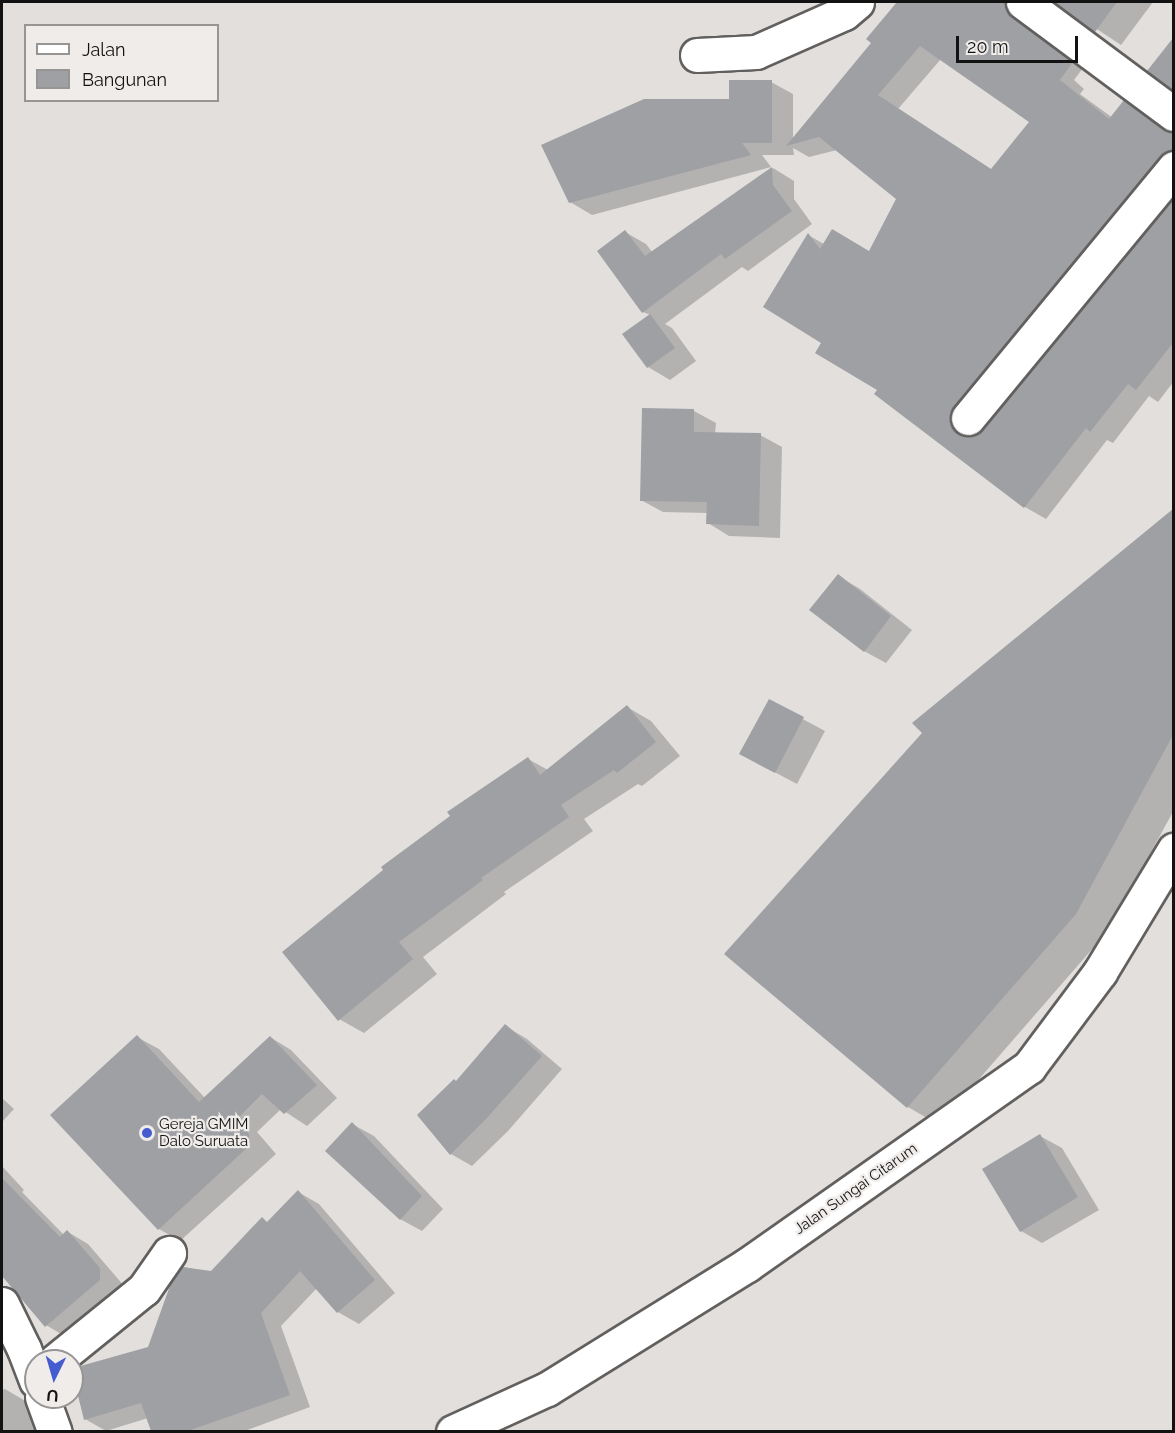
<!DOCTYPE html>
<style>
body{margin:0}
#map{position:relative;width:1175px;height:1433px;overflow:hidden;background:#e2dfdd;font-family:Raleway,sans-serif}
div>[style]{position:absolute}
.shadow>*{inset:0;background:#0003}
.building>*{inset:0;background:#9fa0a3}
.roads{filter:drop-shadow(2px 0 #62605e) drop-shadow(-2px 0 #62605e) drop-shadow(0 2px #62605e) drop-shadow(0 -2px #62605e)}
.minor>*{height:33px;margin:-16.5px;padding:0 16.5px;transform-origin:16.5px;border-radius:16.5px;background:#fff}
.dots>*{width:16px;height:16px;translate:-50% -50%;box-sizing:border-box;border:3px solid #efecea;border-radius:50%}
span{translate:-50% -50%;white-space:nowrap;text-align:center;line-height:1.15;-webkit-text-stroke:4.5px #efecea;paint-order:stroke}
.poi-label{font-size:15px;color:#131212}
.left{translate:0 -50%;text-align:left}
.street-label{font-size:15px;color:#131212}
.frame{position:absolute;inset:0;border:3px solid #131212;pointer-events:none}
.legend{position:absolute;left:24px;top:24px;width:195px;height:78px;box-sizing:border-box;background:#efecea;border:2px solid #979594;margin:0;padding:8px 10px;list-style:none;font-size:18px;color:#131212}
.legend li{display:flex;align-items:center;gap:12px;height:30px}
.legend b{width:30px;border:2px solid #979594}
.north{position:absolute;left:24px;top:1349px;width:60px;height:60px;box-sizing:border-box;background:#efecea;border:2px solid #979594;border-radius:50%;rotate:185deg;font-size:16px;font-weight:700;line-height:24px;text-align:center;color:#131212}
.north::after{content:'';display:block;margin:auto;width:21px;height:27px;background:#445cd0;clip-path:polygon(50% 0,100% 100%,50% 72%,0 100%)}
.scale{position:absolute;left:956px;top:36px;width:122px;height:27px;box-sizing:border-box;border:3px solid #131212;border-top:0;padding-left:8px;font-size:18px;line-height:21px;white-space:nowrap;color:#131212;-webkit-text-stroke:4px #efecea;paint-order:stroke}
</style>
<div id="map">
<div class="shadow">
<i style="clip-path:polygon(evenodd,899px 2px,967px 2px,1006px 28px,1012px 19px,1034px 31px,1083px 68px,1074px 80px,1084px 89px,1080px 94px,1132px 132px,1174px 169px,970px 428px,971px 437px,984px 431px,1174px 200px,1174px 381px,1158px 402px,1149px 396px,1113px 443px,1107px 440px,1046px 519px,1025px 507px,823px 342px,808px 235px,824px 244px,869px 252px,897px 199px,837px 150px,809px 157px,793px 148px,794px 155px,762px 155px,771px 167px,592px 215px,570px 202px,730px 100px,771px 82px,793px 94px,793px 139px,873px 43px,868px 39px,899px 2px,941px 59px,1031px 121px,992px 170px,898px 109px,941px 59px)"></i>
<i style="clip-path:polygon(1056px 2px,1153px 2px,1121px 45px)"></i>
<i style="clip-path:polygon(1173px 41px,1174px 41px,1174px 88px,1150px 71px)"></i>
<i style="clip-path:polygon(773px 168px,794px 181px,794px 199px,812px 224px,748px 271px,742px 267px,665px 324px,672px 328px,696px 361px,670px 380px,648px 367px,624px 335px,650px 315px,643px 312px,625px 232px,646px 244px,653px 253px)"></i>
<i style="clip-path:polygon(694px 411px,716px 423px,715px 434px,760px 435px,782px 447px,780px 538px,729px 536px,708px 523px,708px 513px,663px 512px,641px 500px)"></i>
<i style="clip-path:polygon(1174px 511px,1174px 810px,1107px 932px,939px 1125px,908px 1107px,726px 954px,924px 733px,914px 723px)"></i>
<i style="clip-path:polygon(838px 576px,860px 589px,912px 630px,886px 663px,864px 651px)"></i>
<i style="clip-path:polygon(769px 701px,825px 731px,797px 784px,763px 766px)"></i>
<i style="clip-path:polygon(627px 707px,651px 721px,680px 756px,642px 786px,638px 784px,584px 819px,593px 831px,504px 892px,506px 894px,423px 957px,437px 974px,364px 1033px,339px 1019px,528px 759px,548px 770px)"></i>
<i style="clip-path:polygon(505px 1026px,527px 1039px,562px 1069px,508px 1131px,472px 1166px,451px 1154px,456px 1082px)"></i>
<i style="clip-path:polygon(137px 1037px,159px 1049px,205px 1098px,270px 1037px,291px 1050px,337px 1098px,307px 1126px,281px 1109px,257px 1132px,276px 1154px,180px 1241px,159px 1229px)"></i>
<i style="clip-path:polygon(2px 1098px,14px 1109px,2px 1122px)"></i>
<i style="clip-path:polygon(352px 1124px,374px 1136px,443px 1209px,422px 1231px,400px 1219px)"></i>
<i style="clip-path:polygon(1040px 1136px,1062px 1148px,1099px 1210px,1042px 1243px,1021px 1231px)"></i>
<i style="clip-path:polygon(2px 1166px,24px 1190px,22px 1192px,64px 1235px,68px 1232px,88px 1244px,125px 1287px,66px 1337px,46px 1325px,2px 1271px)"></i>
<i style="clip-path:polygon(298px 1192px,319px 1204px,395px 1293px,359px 1324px,338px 1312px,317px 1288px,281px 1326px,310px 1407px,242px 1432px,153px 1432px,148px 1418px,106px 1431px,85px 1419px,72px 1373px,78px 1368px,150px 1348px,173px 1283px,184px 1267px,212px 1273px,268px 1223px)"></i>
<i style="clip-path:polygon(5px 1389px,27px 1402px,40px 1432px,2px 1432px,2px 1390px)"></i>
</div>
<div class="building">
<i style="clip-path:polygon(evenodd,897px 2px,1005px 2px,1006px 10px,1012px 17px,1073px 62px,1060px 80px,1109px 119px,1124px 100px,1163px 129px,1173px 132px,1173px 150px,1160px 156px,954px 406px,950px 414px,950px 424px,957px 433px,965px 437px,974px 436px,982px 430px,1173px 198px,1173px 343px,1136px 390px,1128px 384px,1090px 432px,1086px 428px,1024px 508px,874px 394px,877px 390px,815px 353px,821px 343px,763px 307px,808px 233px,820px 249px,832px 229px,869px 251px,896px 199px,819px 137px,786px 146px,871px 43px,866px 39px,897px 2px,920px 46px,1029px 122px,991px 169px,878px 95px,920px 46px)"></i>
<i style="clip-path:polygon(1054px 2px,1117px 2px,1095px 32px)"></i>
<i style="clip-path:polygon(1173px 38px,1173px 90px,1147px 71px)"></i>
<i style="clip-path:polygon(729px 80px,772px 80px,772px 143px,742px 143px,751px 155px,569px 203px,541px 145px,644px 99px,729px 99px)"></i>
<i style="clip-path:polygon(772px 167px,773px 185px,792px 211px,725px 259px,721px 254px,642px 313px,597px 251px,625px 230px,645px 256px)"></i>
<i style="clip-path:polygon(650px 314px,675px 348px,647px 368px,622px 334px)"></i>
<i style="clip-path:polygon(642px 408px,694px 409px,694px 432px,761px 433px,759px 526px,706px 524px,707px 502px,640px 501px)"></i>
<i style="clip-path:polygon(1173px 509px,1173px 735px,1076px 914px,907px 1108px,724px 954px,922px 733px,912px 723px)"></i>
<i style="clip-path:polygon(838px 574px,891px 616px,864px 652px,809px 610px)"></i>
<i style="clip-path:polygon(769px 699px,804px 717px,775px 773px,739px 754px)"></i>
<i style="clip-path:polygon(627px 705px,656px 742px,617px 773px,614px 770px,561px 805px,569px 817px,481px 878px,483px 880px,399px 942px,413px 959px,338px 1021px,282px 952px,383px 870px,381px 867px,450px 816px,447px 812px,528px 757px,540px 775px)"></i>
<i style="clip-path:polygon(505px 1024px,542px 1056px,486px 1119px,450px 1155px,417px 1115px,454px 1079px,456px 1081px)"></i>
<i style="clip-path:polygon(137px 1035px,199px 1102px,270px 1036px,317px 1085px,284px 1114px,262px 1094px,237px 1119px,249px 1134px,249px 1146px,158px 1230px,50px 1115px)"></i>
<i style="clip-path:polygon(352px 1122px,422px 1196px,400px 1220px,325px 1151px)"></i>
<i style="clip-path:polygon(1040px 1134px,1078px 1197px,1020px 1232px,982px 1169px)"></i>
<i style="clip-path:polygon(2px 1178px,60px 1237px,67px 1230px,100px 1268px,100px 1280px,45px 1327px,2px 1276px)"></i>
<i style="clip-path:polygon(298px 1190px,375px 1280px,337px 1313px,300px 1271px,261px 1313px,290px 1395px,188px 1431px,151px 1431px,141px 1403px,84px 1420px,72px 1371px,77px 1367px,148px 1347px,171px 1283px,182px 1267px,211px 1271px,262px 1217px,267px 1222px)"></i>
</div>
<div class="roads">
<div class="minor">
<i style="left:1023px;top:2px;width:188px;rotate:36.6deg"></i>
<i style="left:697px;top:55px;width:59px;rotate:-2.9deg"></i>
<i style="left:756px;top:52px;width:96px;rotate:-23.9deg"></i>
<i style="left:844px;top:13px;width:17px;rotate:-40deg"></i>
<i style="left:968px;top:418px;width:324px;rotate:-50.5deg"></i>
<i style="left:2px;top:1304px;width:50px;rotate:63.9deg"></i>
<i style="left:24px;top:1349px;width:34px;rotate:69deg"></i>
<i style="left:55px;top:1361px;width:114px;rotate:-39deg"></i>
<i style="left:144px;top:1289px;width:44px;rotate:-55.2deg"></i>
<i style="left:42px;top:1397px;width:37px;rotate:70deg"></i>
<i style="left:453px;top:1432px;width:103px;rotate:-24.6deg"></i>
<i style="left:547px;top:1389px;width:235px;rotate:-31.8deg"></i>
<i style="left:747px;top:1265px;width:345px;rotate:-35.1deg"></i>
<i style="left:1029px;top:1067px;width:119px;rotate:-53.2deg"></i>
<i style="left:1100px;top:972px;width:143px;rotate:-58.8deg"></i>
</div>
</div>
<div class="dots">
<i style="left:147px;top:1133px;background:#445cd0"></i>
</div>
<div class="poi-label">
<span class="left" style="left:159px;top:1133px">Gereja GMIM<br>Dalo Suruata</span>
</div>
<div class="street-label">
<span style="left:856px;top:1189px;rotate:-35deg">Jalan Sungai Citarum</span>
</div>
<div class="frame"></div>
<ul class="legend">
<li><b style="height:8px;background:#fff"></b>Jalan</li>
<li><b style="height:16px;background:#9fa0a3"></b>Bangunan</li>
</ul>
<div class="north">U</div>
<div class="scale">20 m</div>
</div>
